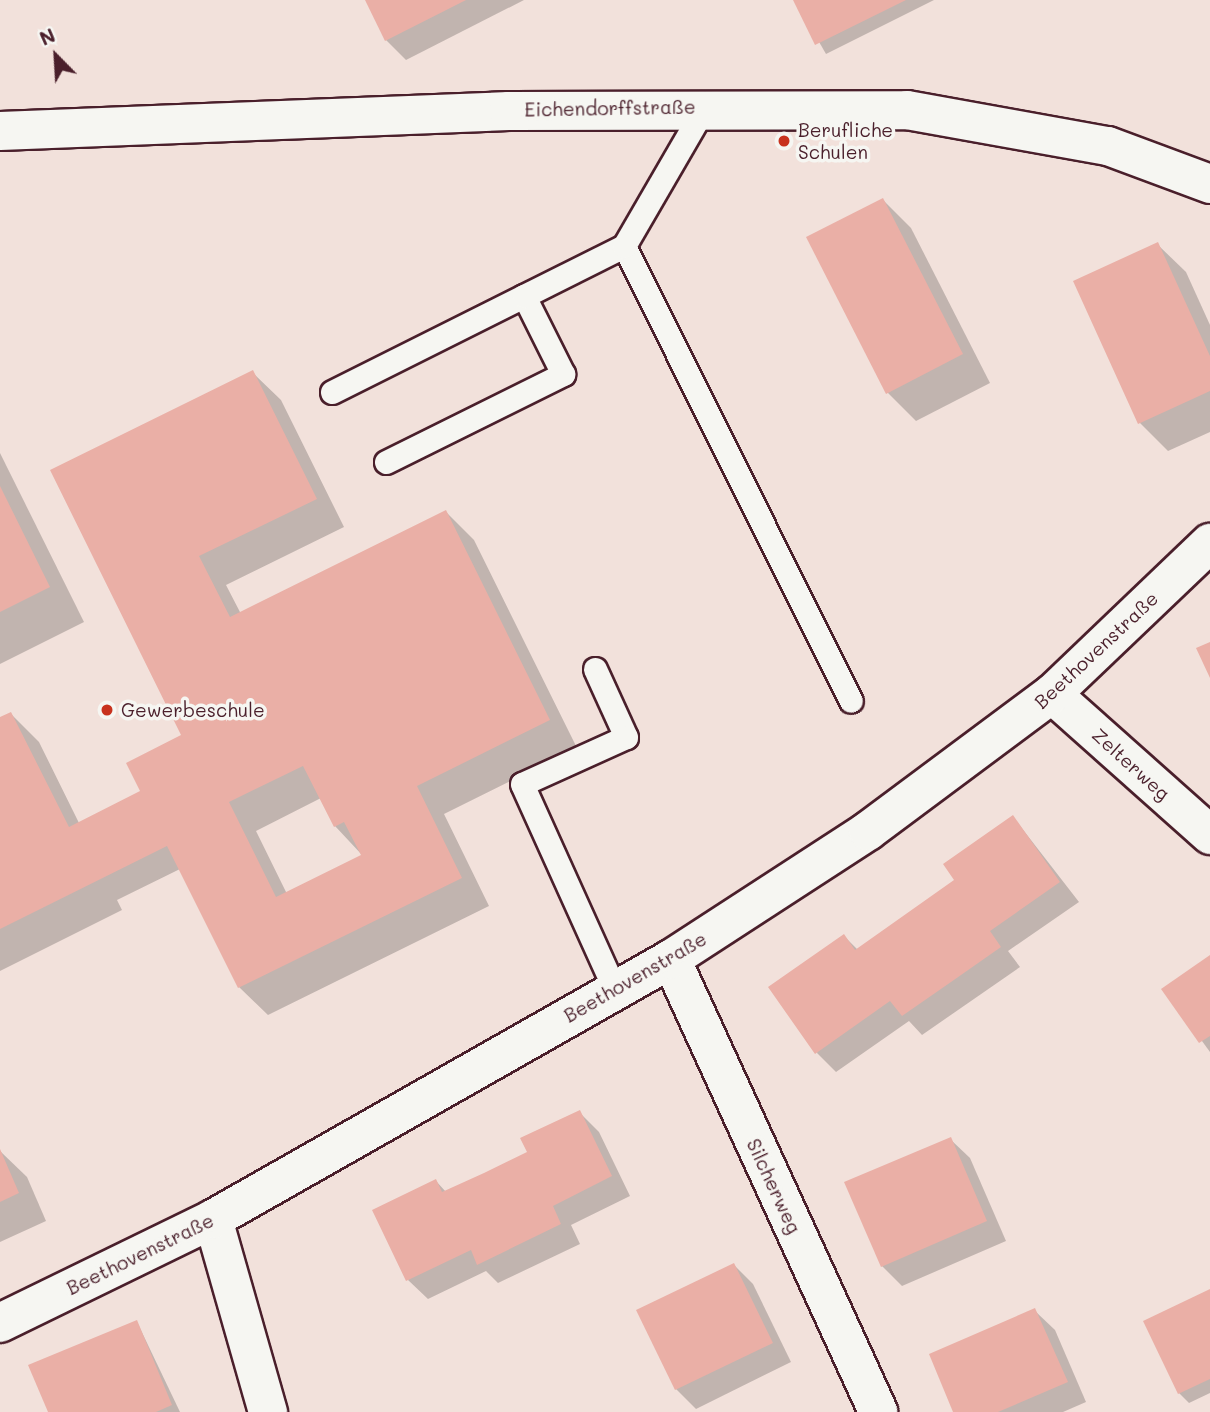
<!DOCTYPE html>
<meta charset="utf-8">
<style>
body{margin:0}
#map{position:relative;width:1210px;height:1412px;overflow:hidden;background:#f2e1db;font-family:Mali,sans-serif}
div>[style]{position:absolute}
.shadow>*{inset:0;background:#0003}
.building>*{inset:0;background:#eaafa6}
.roads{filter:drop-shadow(2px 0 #4a1f2b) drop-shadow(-2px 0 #4a1f2b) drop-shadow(0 2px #4a1f2b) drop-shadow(0 -2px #4a1f2b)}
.service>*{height:23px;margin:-11.5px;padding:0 11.5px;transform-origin:11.5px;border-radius:11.5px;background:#f6f6f2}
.minor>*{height:38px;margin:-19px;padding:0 19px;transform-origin:19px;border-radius:19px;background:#f6f6f2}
.dots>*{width:19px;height:19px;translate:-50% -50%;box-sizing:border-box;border:4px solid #f6f6f2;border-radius:50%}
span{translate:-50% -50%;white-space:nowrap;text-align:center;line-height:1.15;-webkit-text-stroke:7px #f6f6f2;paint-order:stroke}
.street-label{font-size:19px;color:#4a1f2b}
.poi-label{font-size:19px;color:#4a1f2b}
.left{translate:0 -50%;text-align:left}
.north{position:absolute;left:21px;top:21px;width:70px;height:70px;-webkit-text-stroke:5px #f6f6f2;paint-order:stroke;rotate:336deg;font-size:19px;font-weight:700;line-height:28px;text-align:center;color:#4a1f2b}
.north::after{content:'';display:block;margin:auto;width:24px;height:32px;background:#4a1f2b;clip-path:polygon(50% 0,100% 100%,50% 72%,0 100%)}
</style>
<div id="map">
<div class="shadow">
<i style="clip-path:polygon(367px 0,524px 0,406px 60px,386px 40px)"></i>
<i style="clip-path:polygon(795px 0,934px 0,826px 54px)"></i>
<i style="clip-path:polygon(883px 200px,911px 228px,990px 383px,916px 421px,888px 393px)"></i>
<i style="clip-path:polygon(1157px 244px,1186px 272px,1210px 325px,1210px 432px,1168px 451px,1140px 423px)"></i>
<i style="clip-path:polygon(evenodd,252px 372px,281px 400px,344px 527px,226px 585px,241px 614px,446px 512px,474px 540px,577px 748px,444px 814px,489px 906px,268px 1015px,239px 987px,180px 869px,117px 900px,122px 910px,0 971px,0 719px,11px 714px,39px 742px,79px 823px,139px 793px,183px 736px,52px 471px,252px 372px,321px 798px,335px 826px,363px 856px,287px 894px,256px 831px,321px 798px)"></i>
<i style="clip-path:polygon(0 453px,84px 622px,0 664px)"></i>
<i style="clip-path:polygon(1013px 817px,1079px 902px,1008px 951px,1020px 967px,922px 1035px,909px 1021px,836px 1072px,817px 1053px,844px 936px,858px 950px,957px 880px)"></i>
<i style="clip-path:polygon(1210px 957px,1210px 1052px,1164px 989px)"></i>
<i style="clip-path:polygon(579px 1112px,599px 1132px,630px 1196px,571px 1225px,580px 1244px,498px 1283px,486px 1271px,428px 1299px,408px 1280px,436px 1181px,446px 1192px,529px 1153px)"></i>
<i style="clip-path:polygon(950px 1139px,970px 1158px,1006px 1241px,902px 1286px,882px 1266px)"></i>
<i style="clip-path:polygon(0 1151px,27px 1177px,46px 1221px,0 1242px)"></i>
<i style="clip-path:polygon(734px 1265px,753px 1284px,791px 1362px,696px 1409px,676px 1389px)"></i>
<i style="clip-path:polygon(1210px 1291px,1210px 1393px,1189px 1403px,1179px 1393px)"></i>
<i style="clip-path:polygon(1035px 1311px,1055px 1330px,1086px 1402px,1063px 1412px,955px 1412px)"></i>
<i style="clip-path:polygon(137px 1322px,180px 1412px,50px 1412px)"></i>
</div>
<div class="building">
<i style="clip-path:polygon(365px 0,466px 0,385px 41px)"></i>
<i style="clip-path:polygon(793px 0,906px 0,815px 45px)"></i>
<i style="clip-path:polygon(883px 198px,963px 354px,886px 394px,806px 237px)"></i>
<i style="clip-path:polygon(1158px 242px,1210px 356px,1210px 391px,1138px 424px,1073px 281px)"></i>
<i style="clip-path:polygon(evenodd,253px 370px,317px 499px,199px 556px,230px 617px,446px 510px,550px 720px,417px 786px,462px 878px,238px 988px,167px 846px,0 929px,0 717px,11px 712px,69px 827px,140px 791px,126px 763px,181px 735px,50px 470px,253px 370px,303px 766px,334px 827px,344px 822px,361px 855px,276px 897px,229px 802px,303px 766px)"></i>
<i style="clip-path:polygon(0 486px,50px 587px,0 612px)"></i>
<i style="clip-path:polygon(1210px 642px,1210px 678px,1196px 648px)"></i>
<i style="clip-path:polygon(1013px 815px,1060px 882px,990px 931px,1001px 947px,951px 982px,902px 1016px,890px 1001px,815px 1054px,768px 987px,844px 934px,855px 950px,954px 880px,943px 864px)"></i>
<i style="clip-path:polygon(1210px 955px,1210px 1036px,1199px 1043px,1161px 989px)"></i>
<i style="clip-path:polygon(580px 1110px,612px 1176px,553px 1206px,561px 1224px,477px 1265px,471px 1250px,406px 1281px,372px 1210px,436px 1179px,442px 1192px,484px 1173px,527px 1152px,520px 1138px)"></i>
<i style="clip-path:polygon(951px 1137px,987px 1221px,881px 1267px,844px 1182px)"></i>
<i style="clip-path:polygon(0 1149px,19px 1193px,0 1202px)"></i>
<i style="clip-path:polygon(734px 1263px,773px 1343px,675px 1390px,636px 1310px)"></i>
<i style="clip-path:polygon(1210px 1289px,1210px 1379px,1178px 1394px,1143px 1321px)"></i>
<i style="clip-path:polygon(1035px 1308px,1068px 1382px,998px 1412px,953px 1412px,929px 1354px)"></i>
<i style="clip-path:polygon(137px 1320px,172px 1405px,156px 1412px,48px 1412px,28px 1365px)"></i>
</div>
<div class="roads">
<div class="service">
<i style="left:624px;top:246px;width:508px;rotate:63.49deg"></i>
<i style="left:332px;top:392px;width:215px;rotate:-26.6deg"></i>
<i style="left:386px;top:462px;width:198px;rotate:-26.4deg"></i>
<i style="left:563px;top:374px;width:87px;rotate:-116.6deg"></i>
<i style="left:524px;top:296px;width:112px;rotate:-26.6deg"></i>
<i style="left:624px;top:246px;width:162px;rotate:-59.9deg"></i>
<i style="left:595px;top:669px;width:75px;rotate:65.5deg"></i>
<i style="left:626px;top:737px;width:114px;rotate:155.7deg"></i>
<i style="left:522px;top:784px;width:226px;rotate:65.7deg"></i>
</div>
<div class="minor">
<i style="left:0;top:131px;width:509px;rotate:-2.25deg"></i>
<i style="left:509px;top:111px;width:398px;rotate:-0.1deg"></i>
<i style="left:907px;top:110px;width:204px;rotate:10.2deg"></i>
<i style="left:1108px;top:146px;width:109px;rotate:20.4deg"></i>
<i style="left:1052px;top:694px;width:212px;rotate:41.7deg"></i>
<i style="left:671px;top:959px;width:498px;rotate:65.4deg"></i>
<i style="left:213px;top:1219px;width:201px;rotate:74.1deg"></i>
<i style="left:0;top:1323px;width:237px;rotate:-26deg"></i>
<i style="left:213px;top:1219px;width:527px;rotate:-29.58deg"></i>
<i style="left:671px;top:959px;width:235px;rotate:-33deg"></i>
<i style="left:868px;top:831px;width:229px;rotate:-36.7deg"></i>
<i style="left:1052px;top:694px;width:219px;rotate:-43.7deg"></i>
</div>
</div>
<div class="dots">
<i style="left:784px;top:141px;background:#c8321e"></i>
<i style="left:107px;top:710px;background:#c8321e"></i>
</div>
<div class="street-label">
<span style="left:610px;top:108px;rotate:-1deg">Eichendorffstraße</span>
<span style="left:1096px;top:650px;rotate:-43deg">Beethovenstraße</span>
<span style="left:1131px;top:764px;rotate:42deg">Zelterweg</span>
<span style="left:635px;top:977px;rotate:-30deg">Beethovenstraße</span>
<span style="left:774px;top:1186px;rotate:65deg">Silcherweg</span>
<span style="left:140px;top:1254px;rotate:-26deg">Beethovenstraße</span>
</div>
<div class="poi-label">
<span class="left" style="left:798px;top:141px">Berufliche<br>Schulen</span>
<span class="left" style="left:121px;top:710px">Gewerbeschule</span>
</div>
<div class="north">N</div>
</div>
